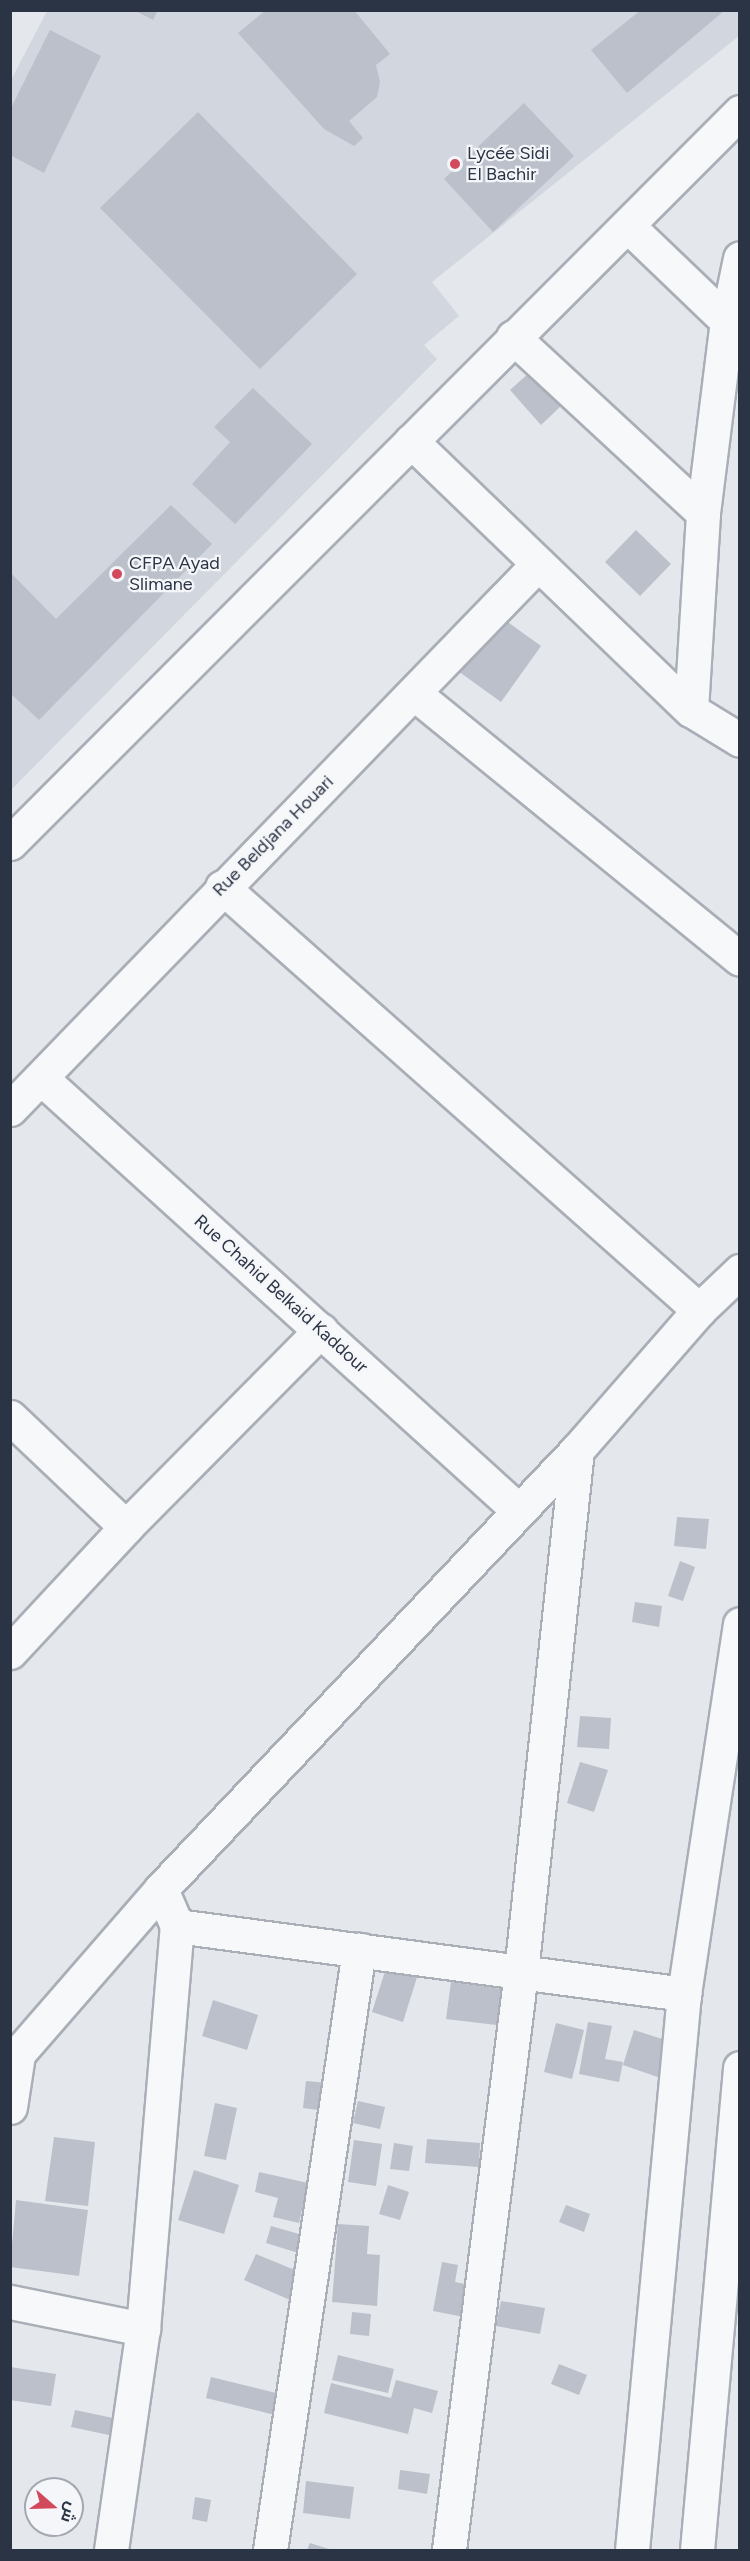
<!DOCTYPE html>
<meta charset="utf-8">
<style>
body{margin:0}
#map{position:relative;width:750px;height:2561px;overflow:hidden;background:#e4e7ec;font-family:Figtree,Cairo,sans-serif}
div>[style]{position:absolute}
.built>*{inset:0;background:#d2d6de}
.building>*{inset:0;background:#bbc0ca}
.roads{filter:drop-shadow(2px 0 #a9aeb7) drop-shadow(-2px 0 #a9aeb7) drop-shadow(0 2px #a9aeb7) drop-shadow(0 -2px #a9aeb7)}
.minor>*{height:33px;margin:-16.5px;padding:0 16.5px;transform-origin:16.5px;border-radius:16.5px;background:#f7f8fa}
.dots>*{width:16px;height:16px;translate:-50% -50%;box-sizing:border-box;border:3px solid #f4f6f9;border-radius:50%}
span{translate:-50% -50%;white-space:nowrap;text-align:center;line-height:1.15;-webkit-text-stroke:4.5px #f4f6f9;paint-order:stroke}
.poi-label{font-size:18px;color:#2b3445}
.left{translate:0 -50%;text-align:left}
.street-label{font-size:18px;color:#2b3445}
.frame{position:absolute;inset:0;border:12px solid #2b3445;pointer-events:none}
.north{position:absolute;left:24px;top:2477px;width:60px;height:60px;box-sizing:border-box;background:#f4f6f9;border:2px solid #a4a8b1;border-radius:50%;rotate:110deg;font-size:16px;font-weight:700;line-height:24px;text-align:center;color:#2b3445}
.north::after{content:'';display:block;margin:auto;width:21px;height:27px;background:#d1495b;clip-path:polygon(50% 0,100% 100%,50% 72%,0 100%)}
</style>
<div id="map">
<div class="built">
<i style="clip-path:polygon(47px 11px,739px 11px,739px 36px,432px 282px,459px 316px,424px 345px,437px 359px,11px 790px,10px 82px)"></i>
</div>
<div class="building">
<i style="clip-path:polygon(134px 10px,158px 10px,153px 20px)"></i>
<i style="clip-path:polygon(266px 10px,354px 10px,390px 54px,376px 65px,380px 82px,377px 97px,349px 121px,363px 138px,354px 146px,324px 129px,238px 33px)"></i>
<i style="clip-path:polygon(641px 10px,725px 10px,627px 93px,591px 50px)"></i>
<i style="clip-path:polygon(50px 30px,101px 56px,44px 173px,10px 155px,10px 110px)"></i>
<i style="clip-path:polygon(524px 103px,574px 156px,493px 232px,444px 179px)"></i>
<i style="clip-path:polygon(198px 112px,357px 274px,260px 369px,100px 208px)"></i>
<i style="clip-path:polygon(530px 372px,561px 406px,541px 425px,510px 390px)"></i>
<i style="clip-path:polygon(253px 388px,312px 444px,235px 524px,192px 484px,230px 442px,214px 427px)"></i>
<i style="clip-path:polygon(171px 505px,212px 544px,39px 720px,10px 693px,10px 572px,56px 619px)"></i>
<i style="clip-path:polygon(636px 530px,671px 564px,640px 596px,605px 562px)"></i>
<i style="clip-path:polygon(498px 615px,541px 646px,501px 702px,458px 671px)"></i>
<i style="clip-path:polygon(677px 1517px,709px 1519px,706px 1549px,674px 1546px)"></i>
<i style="clip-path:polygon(680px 1561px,695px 1567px,683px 1601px,668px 1596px)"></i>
<i style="clip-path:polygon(635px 1602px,662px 1606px,659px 1627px,632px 1622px)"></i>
<i style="clip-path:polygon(580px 1716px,611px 1718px,609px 1749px,577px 1747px)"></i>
<i style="clip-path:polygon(580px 1762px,608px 1770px,594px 1812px,567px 1803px)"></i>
<i style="clip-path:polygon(387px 1965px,418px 1974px,403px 2022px,372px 2012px)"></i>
<i style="clip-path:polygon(451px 1982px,510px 1990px,505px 2026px,446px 2019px)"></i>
<i style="clip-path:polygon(213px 2000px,258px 2015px,247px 2050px,202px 2036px)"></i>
<i style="clip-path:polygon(588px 2022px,612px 2026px,605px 2059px,623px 2062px,619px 2082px,579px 2074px)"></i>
<i style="clip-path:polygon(556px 2023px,584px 2030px,572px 2079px,544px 2072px)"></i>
<i style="clip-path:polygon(634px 2030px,684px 2046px,672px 2082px,623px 2065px)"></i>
<i style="clip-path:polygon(306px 2081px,329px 2083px,326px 2111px,303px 2108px)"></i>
<i style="clip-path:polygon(358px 2101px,385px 2107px,380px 2129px,353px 2123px)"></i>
<i style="clip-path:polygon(215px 2103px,237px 2108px,226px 2160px,204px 2156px)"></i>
<i style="clip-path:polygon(54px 2137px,95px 2142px,88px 2206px,45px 2201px)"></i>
<i style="clip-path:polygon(427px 2139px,480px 2143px,479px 2167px,425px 2163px)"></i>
<i style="clip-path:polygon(354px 2140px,382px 2144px,376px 2186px,348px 2182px)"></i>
<i style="clip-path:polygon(394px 2143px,413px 2146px,409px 2171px,390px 2169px)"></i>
<i style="clip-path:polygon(194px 2170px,239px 2185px,224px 2234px,178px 2220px)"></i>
<i style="clip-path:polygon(259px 2172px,308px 2183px,299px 2223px,273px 2217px,278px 2198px,255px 2192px)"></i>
<i style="clip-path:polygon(388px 2185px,409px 2192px,400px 2220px,379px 2214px)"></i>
<i style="clip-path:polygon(16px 2200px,88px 2210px,79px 2276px,10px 2267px)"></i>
<i style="clip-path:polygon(566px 2205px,590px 2214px,584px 2232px,559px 2222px)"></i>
<i style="clip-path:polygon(338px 2224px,369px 2226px,367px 2254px,380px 2255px,377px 2306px,332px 2302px)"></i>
<i style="clip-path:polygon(271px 2226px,313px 2238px,308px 2256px,266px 2243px)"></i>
<i style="clip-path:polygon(256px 2254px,302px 2273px,290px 2300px,244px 2280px)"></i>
<i style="clip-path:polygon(442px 2262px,458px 2265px,455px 2282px,470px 2285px,464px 2317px,433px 2311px)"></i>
<i style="clip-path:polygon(501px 2301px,545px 2308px,540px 2334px,496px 2326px)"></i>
<i style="clip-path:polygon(352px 2312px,371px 2314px,369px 2336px,350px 2334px)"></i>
<i style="clip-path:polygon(338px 2355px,394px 2369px,388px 2393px,332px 2380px)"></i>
<i style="clip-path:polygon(559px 2364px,587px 2375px,579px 2395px,551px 2384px)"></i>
<i style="clip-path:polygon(10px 2367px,56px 2374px,51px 2406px,10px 2400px)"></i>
<i style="clip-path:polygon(211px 2377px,280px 2394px,275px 2415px,206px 2398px)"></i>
<i style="clip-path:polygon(396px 2380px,438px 2391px,432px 2413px,414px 2408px,408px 2434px,324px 2413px,331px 2383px,391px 2398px)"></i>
<i style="clip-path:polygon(75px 2410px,113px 2418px,109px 2435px,71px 2427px)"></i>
<i style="clip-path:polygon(400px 2470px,430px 2474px,427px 2494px,398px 2489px)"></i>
<i style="clip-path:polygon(306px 2481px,354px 2487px,350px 2519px,303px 2513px)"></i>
<i style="clip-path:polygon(195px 2497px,211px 2500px,207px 2522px,192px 2519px)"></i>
<i style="clip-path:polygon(310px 2543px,332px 2550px,307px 2550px)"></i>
</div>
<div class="roads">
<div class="minor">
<i style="left:628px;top:226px;width:137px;rotate:43.8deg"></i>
<i style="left:513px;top:337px;width:259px;rotate:42.8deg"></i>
<i style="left:411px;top:441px;width:388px;rotate:43.9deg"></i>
<i style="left:691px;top:710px;width:57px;rotate:31.5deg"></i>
<i style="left:415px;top:694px;width:419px;rotate:39.2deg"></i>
<i style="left:691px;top:710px;width:197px;rotate:-86.5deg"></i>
<i style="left:703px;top:513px;width:193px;rotate:-82.9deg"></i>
<i style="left:727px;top:321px;width:64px;rotate:-78.3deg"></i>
<i style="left:10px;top:843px;width:1033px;rotate:-45.04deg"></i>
<i style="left:222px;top:887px;width:638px;rotate:41.57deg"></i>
<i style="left:41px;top:1078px;width:645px;rotate:42.17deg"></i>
<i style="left:10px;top:1109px;width:759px;rotate:-45.91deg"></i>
<i style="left:10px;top:1417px;width:160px;rotate:43.5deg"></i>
<i style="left:10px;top:1652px;width:171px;rotate:-47.1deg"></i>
<i style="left:126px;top:1527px;width:277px;rotate:-45.3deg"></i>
<i style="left:177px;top:1926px;width:512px;rotate:7.64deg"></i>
<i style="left:10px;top:2063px;width:230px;rotate:-49deg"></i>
<i style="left:161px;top:1889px;width:605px;rotate:-46.54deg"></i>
<i style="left:577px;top:1450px;width:186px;rotate:-48.9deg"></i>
<i style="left:699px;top:1310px;width:57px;rotate:-43.6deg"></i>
<i style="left:10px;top:2107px;width:53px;rotate:-81.3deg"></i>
<i style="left:10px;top:2302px;width:136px;rotate:11.5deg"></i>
<i style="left:111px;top:2550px;width:223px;rotate:-81.8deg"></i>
<i style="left:143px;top:2329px;width:404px;rotate:-85.2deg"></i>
<i style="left:177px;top:1926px;width:40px;rotate:-113.4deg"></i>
<i style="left:270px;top:2550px;width:607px;rotate:-81.56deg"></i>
<i style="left:449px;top:2550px;width:582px;rotate:-82.9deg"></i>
<i style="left:521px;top:1972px;width:525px;rotate:-83.88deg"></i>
<i style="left:632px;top:2550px;width:558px;rotate:-84.66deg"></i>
<i style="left:684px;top:1994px;width:374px;rotate:-81.4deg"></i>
<i style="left:697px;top:2550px;width:484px;rotate:-84.9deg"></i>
</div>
</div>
<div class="dots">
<i style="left:455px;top:164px;background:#d1495b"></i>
<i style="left:117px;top:574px;background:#d1495b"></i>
</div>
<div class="poi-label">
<span class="left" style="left:467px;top:164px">Lycée Sidi<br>El Bachir</span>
<span class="left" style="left:129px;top:574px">CFPA Ayad<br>Slimane</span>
</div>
<div class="street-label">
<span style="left:273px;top:836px;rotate:-45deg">Rue Beldjana Houari</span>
<span style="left:281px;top:1294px;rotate:42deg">Rue Chahid Belkaid Kaddour</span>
</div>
<div class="frame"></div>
<div class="north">ش</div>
</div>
